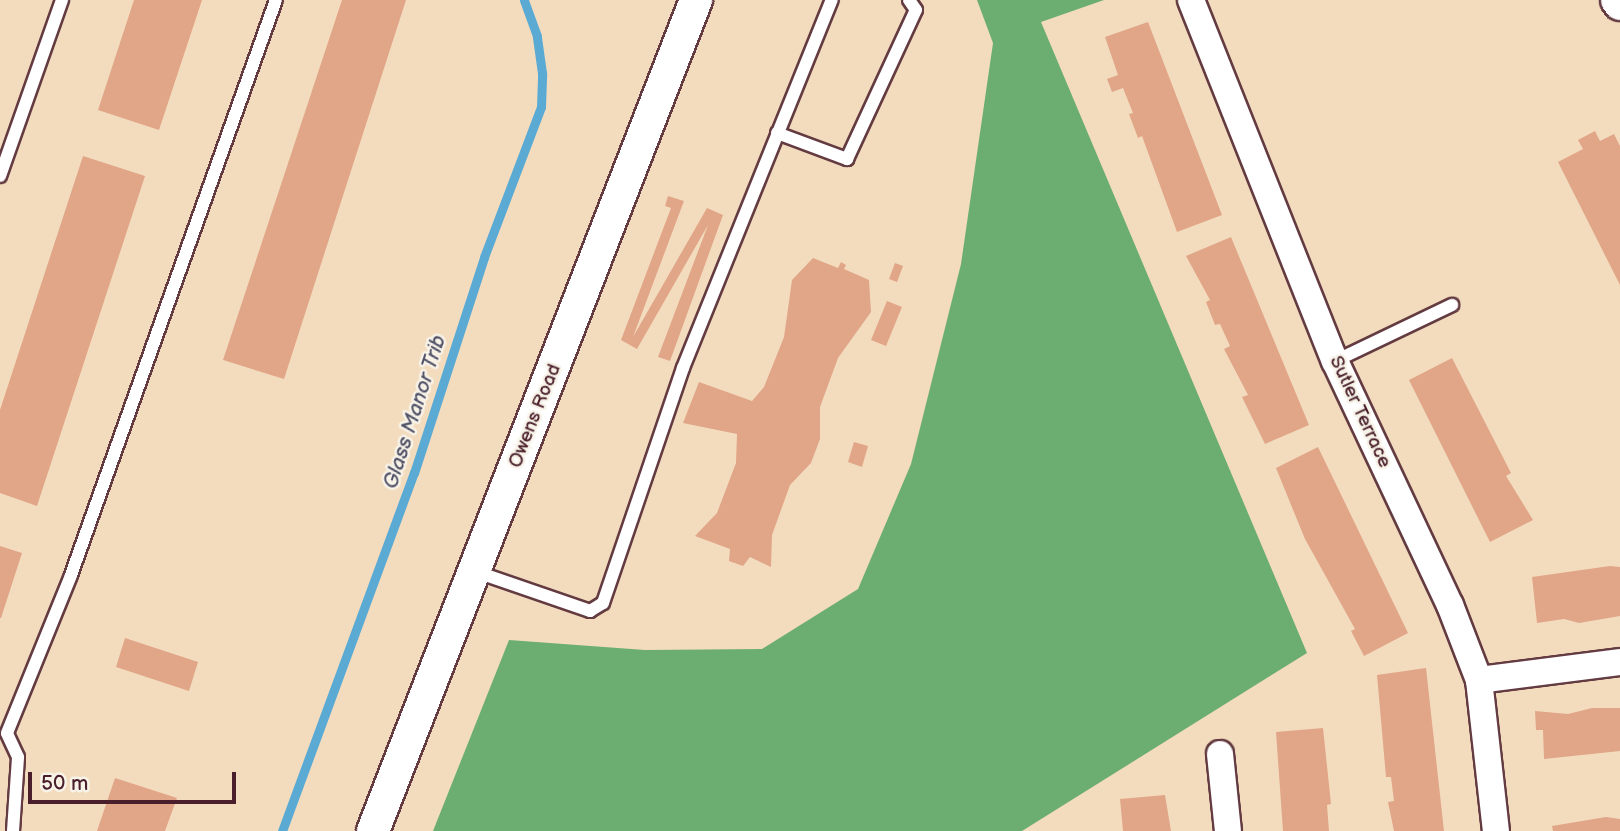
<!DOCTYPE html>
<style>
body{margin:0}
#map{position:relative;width:1620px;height:831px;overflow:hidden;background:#f3dcbe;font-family:"Balsamiq Sans",sans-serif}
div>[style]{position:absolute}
.forest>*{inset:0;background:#6cae72}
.stream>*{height:9px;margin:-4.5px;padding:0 4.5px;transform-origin:4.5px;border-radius:4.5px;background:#5aaad4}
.building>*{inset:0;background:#e1a588}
.roads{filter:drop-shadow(2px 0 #633b41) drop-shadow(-2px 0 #633b41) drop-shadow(0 2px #633b41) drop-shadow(0 -2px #633b41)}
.service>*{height:12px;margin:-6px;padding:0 6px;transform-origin:6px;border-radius:6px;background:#fff}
.minor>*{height:26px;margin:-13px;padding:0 13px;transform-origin:13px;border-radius:13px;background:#fff}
.tertiary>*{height:32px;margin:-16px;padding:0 16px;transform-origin:16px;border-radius:16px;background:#fff}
span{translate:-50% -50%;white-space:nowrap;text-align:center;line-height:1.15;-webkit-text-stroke:5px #f7f3e8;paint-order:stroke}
.street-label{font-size:19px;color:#4a1f2b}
.water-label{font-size:21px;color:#505066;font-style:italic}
.scale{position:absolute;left:28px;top:772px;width:208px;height:32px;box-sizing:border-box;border:4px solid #4a1f2b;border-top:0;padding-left:9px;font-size:21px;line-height:24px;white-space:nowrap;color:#4a1f2b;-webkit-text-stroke:5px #f7f3e8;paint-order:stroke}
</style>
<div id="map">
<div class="forest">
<i style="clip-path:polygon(977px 0,1104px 0,1041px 22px,1307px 653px,1022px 831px,433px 831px,509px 640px,645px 650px,762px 649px,858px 589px,911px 464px,961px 264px,993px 43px)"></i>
</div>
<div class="stream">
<i style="left:282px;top:831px;width:382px;rotate:-69.8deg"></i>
<i style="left:414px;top:473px;width:227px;rotate:-72deg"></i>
<i style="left:484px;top:257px;width:160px;rotate:-69.2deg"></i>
<i style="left:541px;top:107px;width:34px;rotate:-88deg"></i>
<i style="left:542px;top:73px;width:37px;rotate:-98deg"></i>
<i style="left:537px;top:36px;width:38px;rotate:-110deg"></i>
</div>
<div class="building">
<i style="clip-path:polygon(134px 0,202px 0,159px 130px,98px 110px)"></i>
<i style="clip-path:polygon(342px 0,406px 0,284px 379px,223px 360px)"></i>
<i style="clip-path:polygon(1148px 22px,1222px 215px,1177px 232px,1142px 136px,1138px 138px,1129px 114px,1133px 113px,1123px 88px,1112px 92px,1107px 79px,1118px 75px,1105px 37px)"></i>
<i style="clip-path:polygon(1595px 131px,1600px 141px,1614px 134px,1620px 146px,1620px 285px,1558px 162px,1583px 149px,1578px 140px)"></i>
<i style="clip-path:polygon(83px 156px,145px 176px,37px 506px,0 493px,0 410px)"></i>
<i style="clip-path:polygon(668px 196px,684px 201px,633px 337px,707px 208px,723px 215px,670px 361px,658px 357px,708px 225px,637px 349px,621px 340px,671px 208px,665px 206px)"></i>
<i style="clip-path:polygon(1231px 237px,1309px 425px,1265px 444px,1242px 397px,1248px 395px,1224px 349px,1230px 346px,1220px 324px,1215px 325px,1206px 302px,1210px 300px,1186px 256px)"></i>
<i style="clip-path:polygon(813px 258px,838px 268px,841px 262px,846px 265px,844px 269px,869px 280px,871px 312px,838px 358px,820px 407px,820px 439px,811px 463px,790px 485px,772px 535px,771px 567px,750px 557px,743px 566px,729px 561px,730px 549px,695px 536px,717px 513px,736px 463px,737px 434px,683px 423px,699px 382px,752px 401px,764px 387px,784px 337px,792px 280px)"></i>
<i style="clip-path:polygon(895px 263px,903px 266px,897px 282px,889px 279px)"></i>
<i style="clip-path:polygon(887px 301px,902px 307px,886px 346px,871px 340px)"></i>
<i style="clip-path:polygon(1452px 358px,1511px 473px,1506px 476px,1533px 520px,1490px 542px,1409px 380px)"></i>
<i style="clip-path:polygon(854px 442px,868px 446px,862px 467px,848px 462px)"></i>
<i style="clip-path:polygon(1318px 447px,1408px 633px,1364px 656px,1351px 631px,1355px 629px,1305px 539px,1276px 468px)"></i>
<i style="clip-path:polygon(0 546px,22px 553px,1px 618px,0 618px)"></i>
<i style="clip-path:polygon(1610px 566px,1620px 567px,1620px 616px,1579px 623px,1564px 619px,1537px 623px,1532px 577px)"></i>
<i style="clip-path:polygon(125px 638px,198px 662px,189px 691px,116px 667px)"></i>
<i style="clip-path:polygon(1426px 668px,1444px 831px,1394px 831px,1388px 802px,1394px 801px,1391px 777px,1386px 777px,1377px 675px)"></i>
<i style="clip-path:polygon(1592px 708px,1620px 708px,1620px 751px,1544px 759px,1543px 730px,1536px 730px,1535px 711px,1568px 714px)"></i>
<i style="clip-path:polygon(1323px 728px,1331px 804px,1327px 805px,1329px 831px,1283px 831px,1276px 732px)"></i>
<i style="clip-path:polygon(115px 778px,177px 798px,165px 831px,97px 831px)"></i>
<i style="clip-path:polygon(1165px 795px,1171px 831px,1123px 831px,1120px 799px)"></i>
<i style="clip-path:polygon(1606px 817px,1620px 819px,1620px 831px,1553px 831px,1552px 826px)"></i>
</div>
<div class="roads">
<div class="service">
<i style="left:777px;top:133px;width:75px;rotate:20.4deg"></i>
<i style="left:847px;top:159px;width:164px;rotate:-65.2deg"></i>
<i style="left:916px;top:10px;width:12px;rotate:-125deg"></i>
<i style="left:0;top:176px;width:187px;rotate:-70.6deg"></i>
<i style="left:1335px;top:361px;width:130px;rotate:-25.6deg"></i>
<i style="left:474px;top:571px;width:123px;rotate:19deg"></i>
<i style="left:590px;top:611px;width:15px;rotate:-32deg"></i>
<i style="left:603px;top:603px;width:248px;rotate:-71.2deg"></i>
<i style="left:683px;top:368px;width:397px;rotate:-68deg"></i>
<i style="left:13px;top:831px;width:74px;rotate:-86.1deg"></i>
<i style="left:18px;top:757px;width:26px;rotate:-115deg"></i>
<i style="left:7px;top:733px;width:170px;rotate:-67.9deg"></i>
<i style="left:71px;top:575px;width:610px;rotate:-70.38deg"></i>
</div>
<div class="minor">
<i style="left:1191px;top:0;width:389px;rotate:68.3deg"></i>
<i style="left:1335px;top:361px;width:270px;rotate:64.8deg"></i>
<i style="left:1450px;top:605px;width:80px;rotate:68.9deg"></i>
<i style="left:1479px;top:680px;width:152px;rotate:83.6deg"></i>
<i style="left:1479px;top:680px;width:142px;rotate:-7.3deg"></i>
<i style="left:1220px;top:754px;width:77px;rotate:84.1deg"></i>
</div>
<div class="tertiary">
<i style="left:1617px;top:0;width:5px;rotate:53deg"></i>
<i style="left:373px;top:831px;width:892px;rotate:-68.76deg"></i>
</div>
</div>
<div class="street-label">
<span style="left:1360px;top:412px;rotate:65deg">Sutler Terrace</span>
<span style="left:535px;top:416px;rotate:-68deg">Owens Road</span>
</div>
<div class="water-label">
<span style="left:415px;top:412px;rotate:-72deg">Glass Manor Trib</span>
</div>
<div class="scale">50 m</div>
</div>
